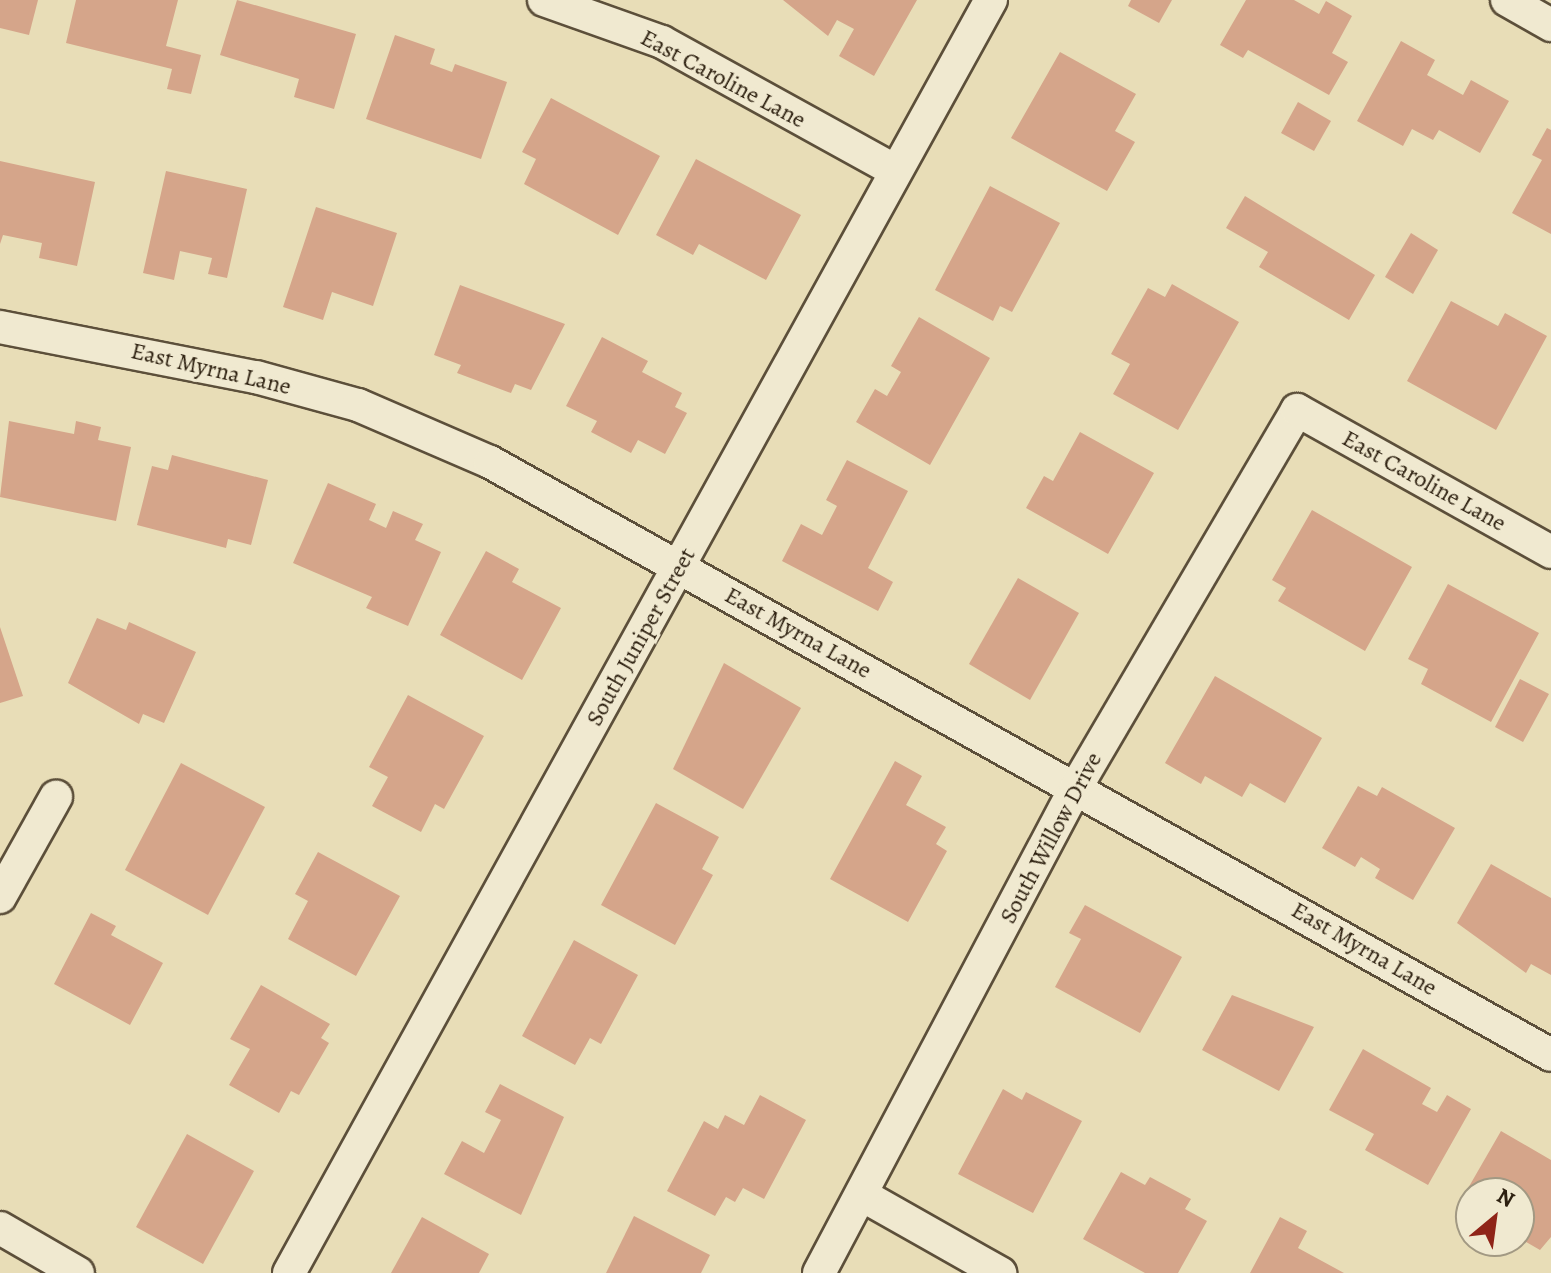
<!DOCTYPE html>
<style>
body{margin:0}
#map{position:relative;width:1551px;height:1273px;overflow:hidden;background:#e8ddb7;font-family:Alegreya,serif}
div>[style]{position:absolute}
.building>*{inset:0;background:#d5a58a}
.roads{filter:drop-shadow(2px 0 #5c4f3a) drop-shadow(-2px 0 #5c4f3a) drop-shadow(0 2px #5c4f3a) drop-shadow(0 -2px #5c4f3a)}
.street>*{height:32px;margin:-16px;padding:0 16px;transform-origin:16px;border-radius:16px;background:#f0e9d0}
span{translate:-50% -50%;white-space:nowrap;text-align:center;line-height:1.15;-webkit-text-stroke:6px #f0e9d0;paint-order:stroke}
.street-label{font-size:24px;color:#2d2010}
.north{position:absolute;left:1455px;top:1177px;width:80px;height:80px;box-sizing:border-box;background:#f0e9d0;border:2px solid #a29983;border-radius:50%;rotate:29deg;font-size:22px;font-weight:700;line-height:32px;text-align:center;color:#2d2010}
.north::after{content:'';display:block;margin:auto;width:28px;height:36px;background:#8f2418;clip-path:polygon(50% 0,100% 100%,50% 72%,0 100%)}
</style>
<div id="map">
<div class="building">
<i style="clip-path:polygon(0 0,38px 0,29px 35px,0 28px)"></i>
<i style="clip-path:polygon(76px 0,178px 0,166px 46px,201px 55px,191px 94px,167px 89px,172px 69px,66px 43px)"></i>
<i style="clip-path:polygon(237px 0,356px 34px,334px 109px,294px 97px,299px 79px,220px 55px)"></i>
<i style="clip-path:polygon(783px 0,917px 0,874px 76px,839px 56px,854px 29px,837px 20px,828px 36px)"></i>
<i style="clip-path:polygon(1131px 0,1172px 0,1159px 23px,1128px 6px)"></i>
<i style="clip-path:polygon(1246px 0,1294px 0,1319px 14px,1326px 1px,1352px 16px,1332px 53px,1348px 62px,1329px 95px,1248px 50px,1243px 58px,1220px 45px)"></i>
<i style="clip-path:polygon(395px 35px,435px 49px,430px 64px,452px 72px,455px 64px,507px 82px,481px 159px,366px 119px)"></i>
<i style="clip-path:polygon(1401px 41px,1435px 60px,1427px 75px,1463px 95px,1471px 80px,1509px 101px,1480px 153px,1439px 130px,1433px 140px,1412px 129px,1403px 146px,1357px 121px)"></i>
<i style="clip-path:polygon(1060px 52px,1136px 94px,1115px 131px,1135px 142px,1107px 191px,1011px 138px)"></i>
<i style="clip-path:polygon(551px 98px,660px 156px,618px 235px,524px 184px,536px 159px,522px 152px)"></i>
<i style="clip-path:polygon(1298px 102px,1331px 121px,1314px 151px,1281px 133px)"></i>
<i style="clip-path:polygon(1547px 128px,1551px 130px,1551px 234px,1512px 213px,1542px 160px,1532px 155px)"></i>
<i style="clip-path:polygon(696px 159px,801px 215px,766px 280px,699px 244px,693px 255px,656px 235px)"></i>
<i style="clip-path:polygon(0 161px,95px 182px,77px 266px,39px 258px,42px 243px,3px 235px,0 244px)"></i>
<i style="clip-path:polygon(166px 171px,247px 189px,227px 278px,208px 274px,212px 258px,180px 251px,174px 280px,143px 273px)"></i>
<i style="clip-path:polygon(990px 186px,1060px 223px,1012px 312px,1000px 306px,993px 321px,935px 290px)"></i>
<i style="clip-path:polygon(1245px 196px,1375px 275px,1349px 320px,1259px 267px,1268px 252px,1226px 228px)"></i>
<i style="clip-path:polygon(316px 207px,397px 233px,373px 306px,332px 292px,323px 320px,283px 307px)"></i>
<i style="clip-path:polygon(1411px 233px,1438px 250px,1413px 294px,1385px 277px)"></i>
<i style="clip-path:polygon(1172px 284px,1239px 322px,1178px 430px,1113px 394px,1130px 364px,1111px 354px,1148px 288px,1165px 297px)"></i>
<i style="clip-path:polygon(460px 285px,565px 324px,531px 390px,515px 384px,511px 393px,457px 373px,461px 365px,434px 355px)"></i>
<i style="clip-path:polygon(1451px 301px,1498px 326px,1505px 313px,1547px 336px,1496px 430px,1407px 381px)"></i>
<i style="clip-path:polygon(919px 317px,990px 358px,930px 465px,856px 422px,875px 389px,887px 396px,901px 372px,891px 366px)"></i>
<i style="clip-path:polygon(602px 337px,648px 361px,642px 372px,682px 393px,675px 407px,687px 413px,665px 454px,638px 440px,631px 453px,591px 432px,597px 421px,566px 406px)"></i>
<i style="clip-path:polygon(9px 421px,74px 434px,76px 421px,101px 427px,98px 440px,131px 447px,116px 521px,0 497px)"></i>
<i style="clip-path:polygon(1080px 432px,1154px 473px,1108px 554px,1026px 508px,1044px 476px,1053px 481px)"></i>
<i style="clip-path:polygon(172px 455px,268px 480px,251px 545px,228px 539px,226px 548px,137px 525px,152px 466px,168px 470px)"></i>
<i style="clip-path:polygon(847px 460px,908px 491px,868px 568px,893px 582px,878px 611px,782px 561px,801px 524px,822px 535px,837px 506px,826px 500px)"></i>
<i style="clip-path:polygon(328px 483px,376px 504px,369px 520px,386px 528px,393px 511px,423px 524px,415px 540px,441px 552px,408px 626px,366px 608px,372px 597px,293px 563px)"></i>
<i style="clip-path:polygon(1312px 510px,1412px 567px,1365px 651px,1278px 601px,1286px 588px,1272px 580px)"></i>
<i style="clip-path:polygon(486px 551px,519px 569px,512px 582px,561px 608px,522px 680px,440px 635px)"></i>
<i style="clip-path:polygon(1018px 578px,1079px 613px,1030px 700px,969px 664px)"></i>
<i style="clip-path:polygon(1448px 584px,1539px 633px,1491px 722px,1421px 684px,1428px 669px,1408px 659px)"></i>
<i style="clip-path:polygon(97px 618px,126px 630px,129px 622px,196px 652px,164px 723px,143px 714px,139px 724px,68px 683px)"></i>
<i style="clip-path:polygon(0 627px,23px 696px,0 703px)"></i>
<i style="clip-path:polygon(724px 663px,801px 708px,743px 809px,673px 769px)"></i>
<i style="clip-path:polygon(1215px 676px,1322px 738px,1285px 803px,1250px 783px,1242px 797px,1205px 776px,1201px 784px,1165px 763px)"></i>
<i style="clip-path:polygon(1520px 679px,1549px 694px,1523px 742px,1495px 727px)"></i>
<i style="clip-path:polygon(408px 695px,484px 736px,444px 809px,435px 804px,421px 832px,372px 806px,388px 777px,369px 767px)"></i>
<i style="clip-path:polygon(895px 761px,922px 776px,906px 805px,946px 827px,936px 844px,947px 851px,908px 922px,830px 879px)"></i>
<i style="clip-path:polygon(181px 763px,265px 807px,208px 915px,125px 870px)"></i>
<i style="clip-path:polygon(1358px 786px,1377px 796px,1382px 787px,1455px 828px,1413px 900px,1375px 878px,1380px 869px,1361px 857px,1355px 867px,1322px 848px)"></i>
<i style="clip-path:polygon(656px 803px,719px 837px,702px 869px,713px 875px,675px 945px,601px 905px)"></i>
<i style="clip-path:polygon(318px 852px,400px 896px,356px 976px,288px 939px,308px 901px,295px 894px)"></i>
<i style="clip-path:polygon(1491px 864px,1551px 898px,1551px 975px,1531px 964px,1526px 973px,1457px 923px)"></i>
<i style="clip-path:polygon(1085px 905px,1182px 957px,1140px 1033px,1055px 987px,1081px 939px,1069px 933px)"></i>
<i style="clip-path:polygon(91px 913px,116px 926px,111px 935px,163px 963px,130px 1025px,54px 984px)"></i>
<i style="clip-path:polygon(574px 940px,638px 975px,601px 1044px,590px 1038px,575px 1065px,522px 1036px)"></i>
<i style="clip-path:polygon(261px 985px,330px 1024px,321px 1038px,329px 1043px,299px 1095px,291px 1091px,279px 1113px,229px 1085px,250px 1049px,230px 1039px)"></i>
<i style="clip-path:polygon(1232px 995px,1314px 1027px,1279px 1091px,1202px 1050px)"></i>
<i style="clip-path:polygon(1363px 1049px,1431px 1088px,1422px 1104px,1437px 1112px,1447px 1095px,1471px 1109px,1428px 1185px,1365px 1150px,1374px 1134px,1329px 1110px)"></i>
<i style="clip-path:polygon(500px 1084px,564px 1117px,521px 1215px,444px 1174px,462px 1141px,484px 1153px,501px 1120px,485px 1112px)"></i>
<i style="clip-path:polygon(1003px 1089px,1022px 1100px,1026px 1092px,1082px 1121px,1033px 1213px,958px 1174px)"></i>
<i style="clip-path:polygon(760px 1095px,806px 1120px,764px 1199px,743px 1188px,735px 1202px,726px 1197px,715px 1216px,667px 1191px,704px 1121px,718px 1129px,725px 1115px,744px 1125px)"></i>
<i style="clip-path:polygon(1501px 1131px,1551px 1160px,1551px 1237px,1540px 1250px,1519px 1238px,1519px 1193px,1467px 1190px)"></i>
<i style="clip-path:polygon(187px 1134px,254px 1171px,203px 1264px,136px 1227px)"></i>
<i style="clip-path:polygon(1121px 1172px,1145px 1185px,1150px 1177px,1191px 1199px,1185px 1209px,1207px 1221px,1178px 1273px,1145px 1273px,1083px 1239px)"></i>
<i style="clip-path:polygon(634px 1216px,710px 1255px,701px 1273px,606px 1273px)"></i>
<i style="clip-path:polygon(422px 1217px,489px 1254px,479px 1273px,391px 1273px)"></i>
<i style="clip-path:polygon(1280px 1217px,1307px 1231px,1298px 1248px,1344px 1273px,1250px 1273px)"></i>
</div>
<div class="roads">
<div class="street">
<i style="left:544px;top:0;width:125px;rotate:19.6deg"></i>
<i style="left:662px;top:42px;width:267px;rotate:28.9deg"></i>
<i style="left:1507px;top:0;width:51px;rotate:29.6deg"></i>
<i style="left:0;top:327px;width:261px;rotate:11.1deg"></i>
<i style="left:256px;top:377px;width:106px;rotate:15.4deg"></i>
<i style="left:358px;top:405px;width:144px;rotate:23.4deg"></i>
<i style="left:490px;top:462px;width:1215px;rotate:29.2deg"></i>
<i style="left:0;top:897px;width:115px;rotate:-60.8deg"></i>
<i style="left:862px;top:1195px;width:159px;rotate:29.5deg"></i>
<i style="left:0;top:1228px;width:90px;rotate:30deg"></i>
<i style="left:289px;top:1273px;width:1454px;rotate:-61.13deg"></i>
<i style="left:819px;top:1273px;width:550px;rotate:-62.13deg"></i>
<i style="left:1076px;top:787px;width:437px;rotate:-59.6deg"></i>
<i style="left:1297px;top:410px;width:291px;rotate:29.2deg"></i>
</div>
</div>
<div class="street-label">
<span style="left:723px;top:79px;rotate:28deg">East Caroline Lane</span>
<span style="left:211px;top:369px;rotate:13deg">East Myrna Lane</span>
<span style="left:1424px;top:481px;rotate:29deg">East Caroline Lane</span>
<span style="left:798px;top:633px;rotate:29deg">East Myrna Lane</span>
<span style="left:641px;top:637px;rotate:-61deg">South Juniper Street</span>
<span style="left:1051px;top:838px;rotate:-62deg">South Willow Drive</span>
<span style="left:1364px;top:949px;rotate:30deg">East Myrna Lane</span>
</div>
<div class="north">N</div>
</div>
